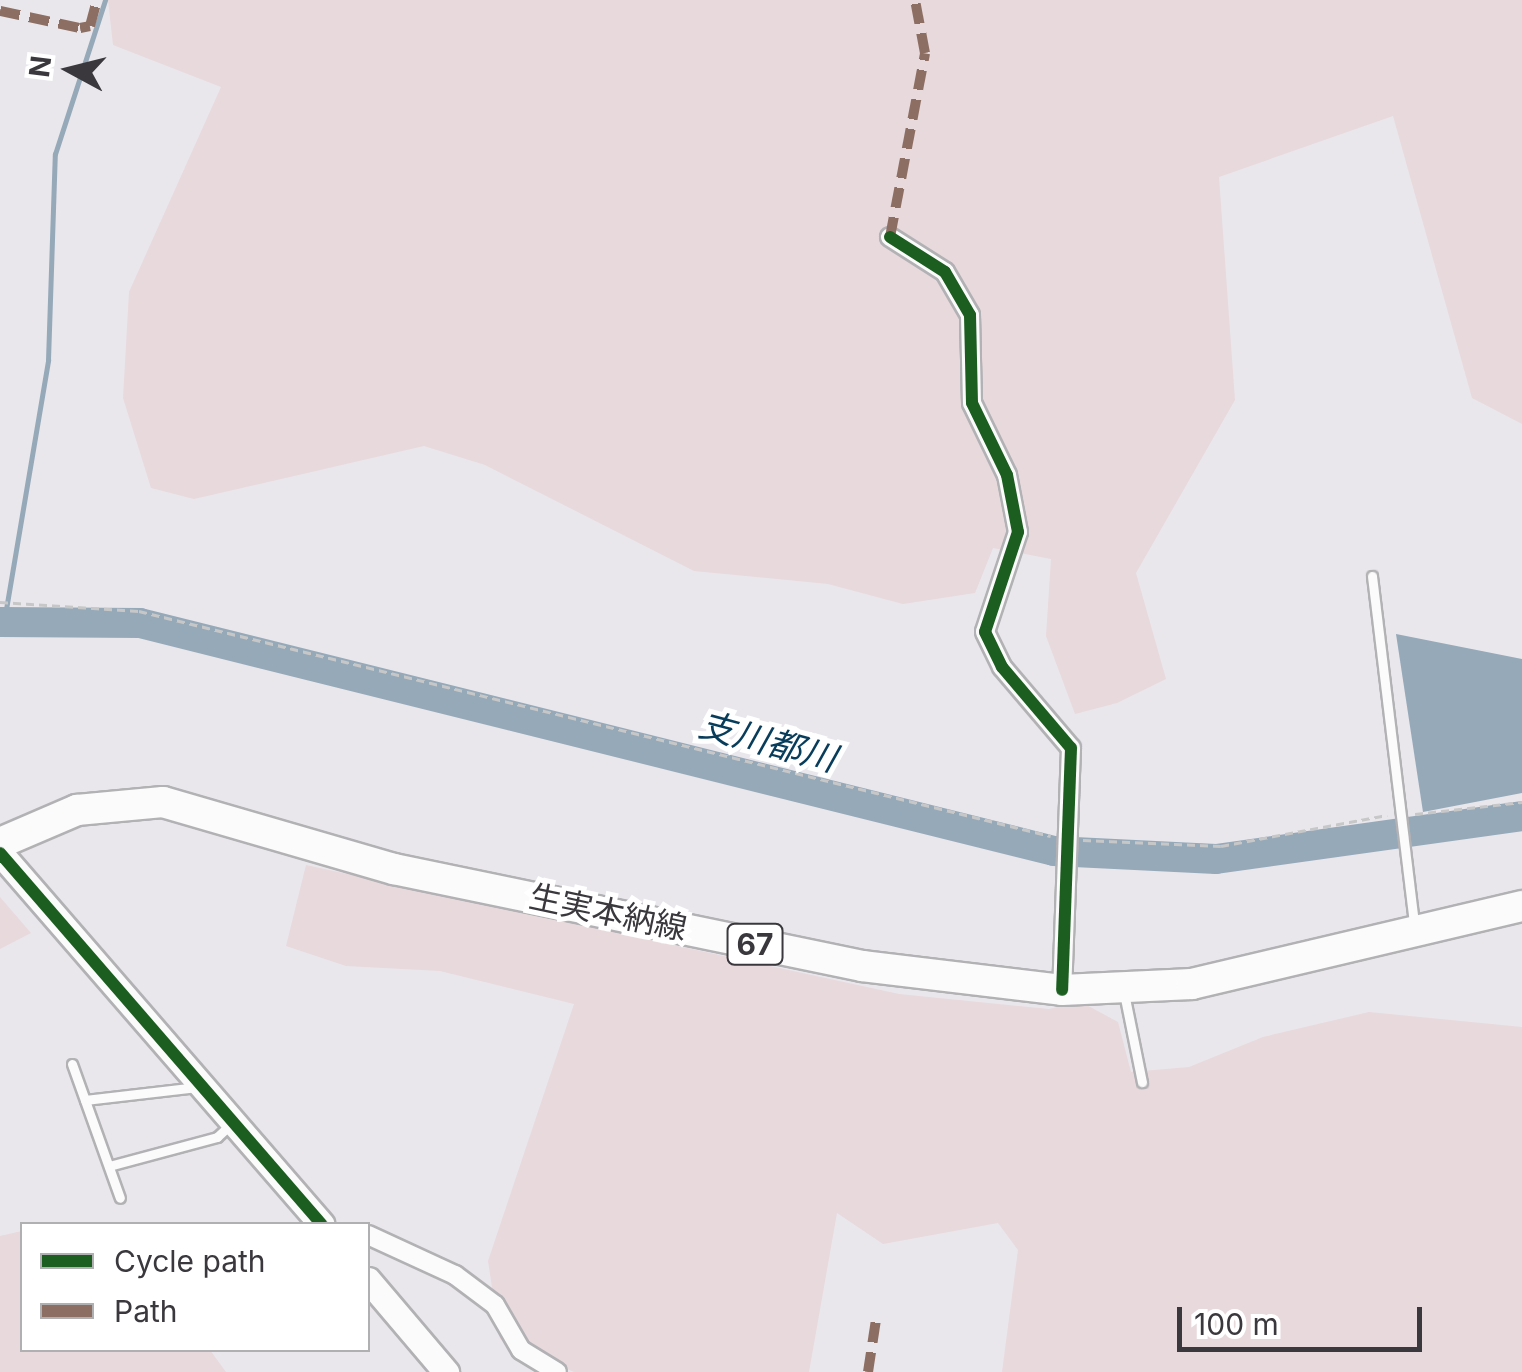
<!DOCTYPE html>
<meta charset="utf-8">
<style>
body{margin:0}
#map{position:relative;width:1522px;height:1372px;overflow:hidden;background:#e9e7ec;font-family:Inter,"Noto Sans JP",sans-serif}
div>[style]{position:absolute}
.green>*{inset:0;background:#e8d9dc}
.water>*{inset:0;background:#96a9b9}
.stream>*{height:5px;margin:-2.5px;padding:0 2.5px;transform-origin:2.5px;border-radius:2.5px;background:#96a9b9}
.river>*{height:30px;margin:-15px;padding:0 15px;transform-origin:15px;border-radius:15px;background:#96a9b9}
.path>*{height:2.5px;margin-top:-1.25px;transform-origin:0;background:repeating-linear-gradient(90deg,#c7c7c8 0 8px,transparent 0 13px)}
.roads{filter:drop-shadow(2px 0 #b2b1b4) drop-shadow(-2px 0 #b2b1b4) drop-shadow(0 2px #b2b1b4) drop-shadow(0 -2px #b2b1b4)}
.lane>*{height:9px;margin:-4.5px;padding:0 4.5px;transform-origin:4.5px;border-radius:4.5px;background:#fcfbfc}
.street>*{height:18px;margin:-9px;padding:0 9px;transform-origin:9px;border-radius:9px;background:#fcfbfc}
.secondary>*{height:25px;margin:-12.5px;padding:0 12.5px;transform-origin:12.5px;border-radius:12.5px;background:#fcfbfc}
.primary>*{height:30px;margin:-15px;padding:0 15px;transform-origin:15px;border-radius:15px;background:#fcfbfc}
.quiet>*{height:10px;margin-top:-5px;transform-origin:0;background:repeating-linear-gradient(90deg,#8d6e63 0 20px,transparent 0 30px)}
.cycleway>*{height:12px;margin:-6px;padding:0 6px;transform-origin:6px;border-radius:6px;background:#1b5e20}
span{translate:-50% -50%;white-space:nowrap;text-align:center;line-height:1.15;-webkit-text-stroke:10px #fff;paint-order:stroke}
.shield-label span{padding:2px 8px;background:#fff;border:2px solid;border-radius:8px;-webkit-text-stroke-width:0}
.shield-label{font-size:30px;color:#3a383c;font-weight:700}
.street-label{font-size:32px;color:#3a383c}
.water-label{font-size:35px;color:#083c5b;font-style:italic}
.legend{position:absolute;left:20px;top:1222px;width:350px;height:130px;box-sizing:border-box;background:#fff;border:2px solid #b0afb1;margin:0;padding:12px 18px;list-style:none;font-size:30px;color:#3a383c}
.legend li{display:flex;align-items:center;gap:20px;height:50px}
.legend b{width:50px;border:2px solid #b0afb1}
.north{position:absolute;left:20px;top:20px;width:100px;height:100px;-webkit-text-stroke:8px #fff;paint-order:stroke;rotate:277deg;font-size:28px;font-weight:700;line-height:40px;text-align:center;color:#3a383c}
.north::after{content:'';display:block;margin:auto;width:35px;height:45px;background:#3a383c;clip-path:polygon(50% 0,100% 100%,50% 72%,0 100%)}
.scale{position:absolute;left:1177px;top:1307px;width:245px;height:45px;box-sizing:border-box;border:5px solid #3a383c;border-top:0;padding-left:12px;font-size:30px;line-height:35px;white-space:nowrap;color:#3a383c;-webkit-text-stroke:8px #fff;paint-order:stroke}
</style>
<div id="map">
<div class="green">
<i style="clip-path:polygon(108px 0,1522px 0,1522px 424px,1472px 398px,1393px 116px,1219px 177px,1235px 400px,1136px 573px,1166px 679px,1117px 703px,1075px 714px,1046px 636px,1051px 559px,993px 548px,975px 593px,903px 604px,828px 584px,694px 571px,485px 465px,424px 446px,194px 499px,151px 488px,123px 398px,129px 292px,221px 87px,113px 45px)"></i>
<i style="clip-path:polygon(306px 865px,899px 994px,1049px 1009px,1081px 1002px,1118px 1022px,1131px 1072px,1189px 1067px,1263px 1037px,1369px 1012px,1522px 1027px,1522px 1372px,1002px 1372px,1018px 1250px,998px 1223px,883px 1244px,837px 1213px,809px 1372px,574px 1372px,500px 1339px,488px 1261px,574px 1004px,440px 971px,346px 966px,286px 946px)"></i>
<i style="clip-path:polygon(0 897px,31px 933px,0 949px)"></i>
<i style="clip-path:polygon(22px 1231px,22px 1350px,210px 1350px,226px 1372px,0 1372px,0 1236px)"></i>
</div>
<div class="water">
<i style="clip-path:polygon(1396px 634px,1522px 659px,1522px 793px,1423px 812px)"></i>
</div>
<div class="stream">
<i style="left:4px;top:621px;width:265px;rotate:-80.4deg"></i>
<i style="left:48px;top:360px;width:206px;rotate:-88.1deg"></i>
<i style="left:55px;top:154px;width:162px;rotate:-72deg"></i>
</div>
<div class="river">
<i style="left:0;top:622px;width:140px;rotate:0.4deg"></i>
<i style="left:140px;top:623px;width:942px;rotate:14.01deg"></i>
<i style="left:1054px;top:851px;width:162px;rotate:2.8deg"></i>
<i style="left:1216px;top:859px;width:309px;rotate:-8deg"></i>
</div>
<div class="path">
<i style="left:0;top:602px;width:139px;rotate:3.7deg"></i>
<i style="left:139px;top:611px;width:939px;rotate:13.86deg"></i>
<i style="left:1415px;top:814px;width:108px;rotate:-6.4deg"></i>
<i style="left:1083px;top:840px;width:138px;rotate:2.5deg"></i>
<i style="left:1221px;top:846px;width:169px;rotate:-10.6deg"></i>
</div>
<div class="roads">
<div class="lane">
<i style="left:1372px;top:576px;width:352px;rotate:83.1deg"></i>
<i style="left:1124px;top:993px;width:91px;rotate:78.6deg"></i>
<i style="left:72px;top:1064px;width:142px;rotate:70.3deg"></i>
<i style="left:85px;top:1100px;width:113px;rotate:-6.6deg"></i>
<i style="left:109px;top:1166px;width:112px;rotate:-15deg"></i>
<i style="left:217px;top:1137px;width:21px;rotate:-43deg"></i>
</div>
<div class="street">
<i style="left:890px;top:237px;width:65px;rotate:32.5deg"></i>
<i style="left:945px;top:272px;width:50px;rotate:59.8deg"></i>
<i style="left:970px;top:315px;width:88px;rotate:88.7deg"></i>
<i style="left:972px;top:403px;width:80px;rotate:64.1deg"></i>
<i style="left:1007px;top:475px;width:58px;rotate:79.1deg"></i>
<i style="left:1018px;top:532px;width:105px;rotate:108.3deg"></i>
<i style="left:985px;top:632px;width:39px;rotate:64deg"></i>
<i style="left:1002px;top:667px;width:106px;rotate:49.6deg"></i>
<i style="left:1071px;top:748px;width:242px;rotate:92.1deg"></i>
<i style="left:368px;top:1235px;width:96px;rotate:24.7deg"></i>
<i style="left:455px;top:1275px;width:50px;rotate:36.9deg"></i>
<i style="left:495px;top:1305px;width:52px;rotate:60deg"></i>
<i style="left:521px;top:1350px;width:42px;rotate:31.4deg"></i>
</div>
<div class="secondary">
<i style="left:0;top:853px;width:491px;rotate:49.1deg"></i>
<i style="left:368px;top:1280px;width:121px;rotate:49.7deg"></i>
</div>
<div class="primary">
<i style="left:0;top:843px;width:84px;rotate:-23.2deg"></i>
<i style="left:77px;top:810px;width:86px;rotate:-5.3deg"></i>
<i style="left:163px;top:802px;width:241px;rotate:16.2deg"></i>
<i style="left:394px;top:869px;width:478px;rotate:11.7deg"></i>
<i style="left:862px;top:966px;width:201px;rotate:6.8deg"></i>
<i style="left:1062px;top:990px;width:130px;rotate:-2.6deg"></i>
<i style="left:1192px;top:984px;width:339px;rotate:-13.3deg"></i>
</div>
</div>
<div class="quiet">
<i style="left:0;top:11px;width:82px;rotate:12deg"></i>
<i style="left:80px;top:28px;width:10px;rotate:-11deg"></i>
<i style="left:90px;top:26px;width:27px;rotate:-75deg"></i>
<i style="left:890px;top:237px;width:187px;rotate:-79.2deg"></i>
<i style="left:925px;top:53px;width:54px;rotate:-100.7deg"></i>
<i style="left:868px;top:1372px;width:53px;rotate:-81.3deg"></i>
</div>
<div class="cycleway">
<i style="left:890px;top:237px;width:65px;rotate:32.5deg"></i>
<i style="left:945px;top:272px;width:50px;rotate:59.8deg"></i>
<i style="left:970px;top:315px;width:88px;rotate:88.7deg"></i>
<i style="left:972px;top:403px;width:80px;rotate:64.1deg"></i>
<i style="left:1007px;top:475px;width:58px;rotate:79.1deg"></i>
<i style="left:1018px;top:532px;width:105px;rotate:108.3deg"></i>
<i style="left:985px;top:632px;width:39px;rotate:64deg"></i>
<i style="left:1002px;top:667px;width:106px;rotate:49.6deg"></i>
<i style="left:1071px;top:748px;width:242px;rotate:92.1deg"></i>
<i style="left:0;top:853px;width:491px;rotate:49.1deg"></i>
</div>
<div class="shield-label">
<span style="left:755px;top:944px">67</span>
</div>
<div class="street-label">
<span style="left:608px;top:913px;rotate:12deg">生実本納線</span>
</div>
<div class="water-label">
<span style="left:768px;top:741px;rotate:15deg">支川都川</span>
</div>
<ul class="legend">
<li><b style="height:12px;background:#1b5e20"></b>Cycle path</li>
<li><b style="height:12px;background:#8d6e63"></b>Path</li>
</ul>
<div class="north">N</div>
<div class="scale">100 m</div>
</div>
